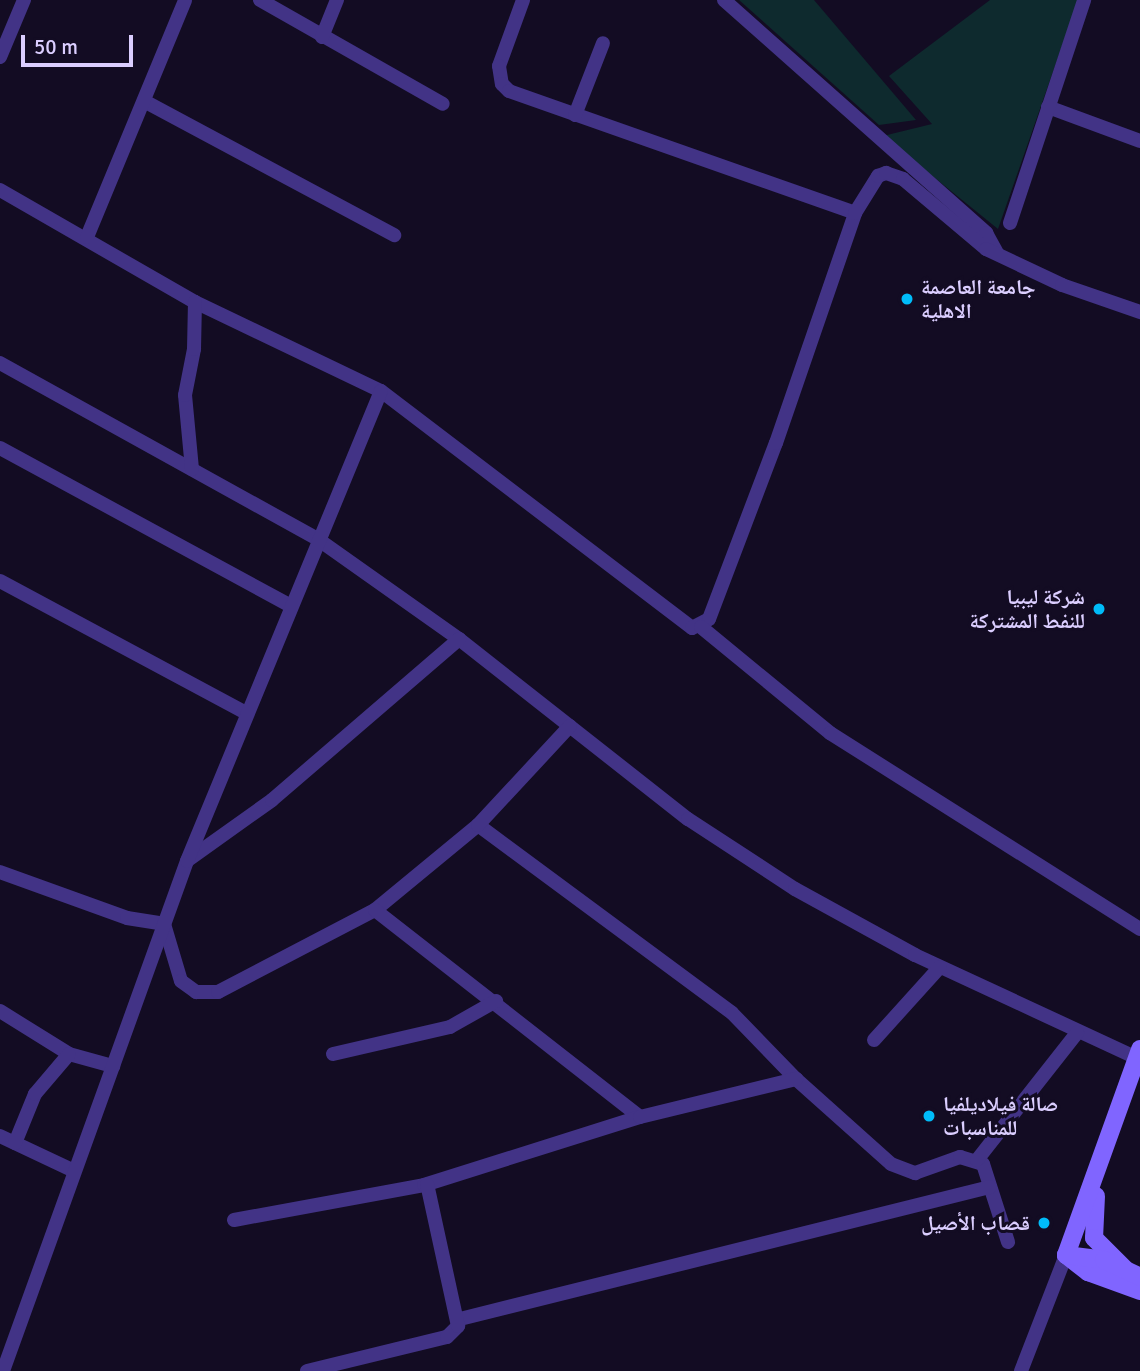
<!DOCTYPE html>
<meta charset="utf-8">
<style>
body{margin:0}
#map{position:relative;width:1140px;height:1371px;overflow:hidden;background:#130c23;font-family:Signika,"Noto Naskh Arabic",sans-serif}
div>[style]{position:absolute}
.green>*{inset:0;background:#0e2a2e}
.street>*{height:14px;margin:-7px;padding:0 7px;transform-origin:7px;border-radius:7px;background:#423386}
.secondary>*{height:18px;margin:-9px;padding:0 9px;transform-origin:9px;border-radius:9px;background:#8065ff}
.dots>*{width:19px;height:19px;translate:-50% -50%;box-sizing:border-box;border:4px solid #130c23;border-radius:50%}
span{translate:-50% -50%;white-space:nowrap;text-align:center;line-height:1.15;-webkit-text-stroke:6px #130c23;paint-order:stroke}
.poi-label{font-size:21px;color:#dbceff;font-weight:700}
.left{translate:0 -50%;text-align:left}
.right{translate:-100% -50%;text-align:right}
.scale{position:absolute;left:21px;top:35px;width:112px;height:32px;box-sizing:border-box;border:4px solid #dbceff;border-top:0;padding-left:9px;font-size:21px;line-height:24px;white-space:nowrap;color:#dbceff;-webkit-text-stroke:5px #130c23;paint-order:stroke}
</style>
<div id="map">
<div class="green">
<i style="clip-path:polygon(739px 0,814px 0,916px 120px,879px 125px)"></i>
<i style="clip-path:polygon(990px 0,1078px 0,998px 229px,883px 136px,932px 124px,889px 76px)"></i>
</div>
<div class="street">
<i style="left:260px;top:0;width:210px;rotate:29.6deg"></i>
<i style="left:523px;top:0;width:70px;rotate:110deg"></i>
<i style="left:499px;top:66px;width:18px;rotate:81deg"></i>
<i style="left:502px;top:84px;width:10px;rotate:45deg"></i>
<i style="left:509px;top:91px;width:367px;rotate:19.4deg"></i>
<i style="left:724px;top:0;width:351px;rotate:41.6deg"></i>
<i style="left:986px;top:233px;width:23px;rotate:61deg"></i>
<i style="left:322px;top:37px;width:40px;rotate:-68deg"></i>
<i style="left:0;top:57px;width:62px;rotate:-67.2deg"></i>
<i style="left:144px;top:101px;width:284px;rotate:28.2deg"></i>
<i style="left:1048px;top:107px;width:98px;rotate:20.3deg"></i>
<i style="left:575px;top:115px;width:77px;rotate:-68.7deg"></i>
<i style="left:0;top:190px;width:225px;rotate:29.9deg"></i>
<i style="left:195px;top:302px;width:206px;rotate:25.6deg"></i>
<i style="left:381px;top:391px;width:391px;rotate:37.3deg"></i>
<i style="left:692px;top:628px;width:19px;rotate:-28deg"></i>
<i style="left:709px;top:619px;width:188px;rotate:-69.2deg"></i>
<i style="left:776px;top:443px;width:243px;rotate:-71deg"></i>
<i style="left:855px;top:213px;width:44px;rotate:-58.1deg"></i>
<i style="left:878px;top:176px;width:9px;rotate:-21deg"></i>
<i style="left:886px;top:173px;width:18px;rotate:19deg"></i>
<i style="left:903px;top:179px;width:109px;rotate:40.1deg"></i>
<i style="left:986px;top:249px;width:84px;rotate:25.3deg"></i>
<i style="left:1062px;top:285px;width:83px;rotate:19.1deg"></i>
<i style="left:1010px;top:223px;width:235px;rotate:-71.6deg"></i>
<i style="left:87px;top:237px;width:256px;rotate:-67.5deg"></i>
<i style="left:0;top:363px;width:365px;rotate:29deg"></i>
<i style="left:319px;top:540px;width:171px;rotate:35.3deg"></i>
<i style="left:459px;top:639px;width:291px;rotate:38.2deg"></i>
<i style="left:688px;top:819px;width:128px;rotate:33.2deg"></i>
<i style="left:795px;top:889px;width:137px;rotate:28.8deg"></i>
<i style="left:915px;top:955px;width:245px;rotate:24.9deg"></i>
<i style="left:0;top:448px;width:329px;rotate:28.5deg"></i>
<i style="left:192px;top:469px;width:74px;rotate:-95.4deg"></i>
<i style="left:185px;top:395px;width:47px;rotate:-78.9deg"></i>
<i style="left:194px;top:349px;width:47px;rotate:-88.8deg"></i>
<i style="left:0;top:581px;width:279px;rotate:28.2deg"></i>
<i style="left:701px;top:627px;width:167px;rotate:39.4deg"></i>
<i style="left:830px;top:733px;width:367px;rotate:32.3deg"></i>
<i style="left:478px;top:825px;width:316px;rotate:36.5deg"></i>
<i style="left:732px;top:1013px;width:92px;rotate:45.9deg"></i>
<i style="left:796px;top:1079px;width:127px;rotate:41.8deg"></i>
<i style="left:891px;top:1164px;width:26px;rotate:21deg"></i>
<i style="left:915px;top:1173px;width:48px;rotate:-19.6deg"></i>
<i style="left:960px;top:1157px;width:24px;rotate:17deg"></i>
<i style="left:983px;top:1164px;width:82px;rotate:72.2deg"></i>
<i style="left:188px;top:860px;width:103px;rotate:-35.5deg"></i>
<i style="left:272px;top:800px;width:247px;rotate:-40.7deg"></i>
<i style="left:0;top:872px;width:135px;rotate:19.9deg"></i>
<i style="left:127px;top:918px;width:37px;rotate:9deg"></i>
<i style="left:164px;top:924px;width:59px;rotate:73.4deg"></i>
<i style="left:181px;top:981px;width:19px;rotate:36deg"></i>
<i style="left:196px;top:992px;width:22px"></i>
<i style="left:218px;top:992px;width:177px;rotate:-27.6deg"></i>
<i style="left:375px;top:910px;width:134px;rotate:-39.5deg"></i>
<i style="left:478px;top:825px;width:135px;rotate:-47.1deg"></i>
<i style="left:375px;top:910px;width:336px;rotate:38deg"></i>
<i style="left:0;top:1011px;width:81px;rotate:31.9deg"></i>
<i style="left:69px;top:1054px;width:46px;rotate:15.3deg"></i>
<i style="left:874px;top:1040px;width:98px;rotate:-47.9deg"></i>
<i style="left:333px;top:1054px;width:120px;rotate:-13deg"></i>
<i style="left:450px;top:1027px;width:53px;rotate:-29.5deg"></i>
<i style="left:0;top:1136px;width:80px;rotate:25.3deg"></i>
<i style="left:15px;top:1143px;width:53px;rotate:-67.8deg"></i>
<i style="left:35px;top:1094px;width:52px;rotate:-49.6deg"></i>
<i style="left:977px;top:1160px;width:162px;rotate:-51.8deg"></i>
<i style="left:234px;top:1220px;width:193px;rotate:-10.4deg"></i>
<i style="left:424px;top:1185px;width:226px;rotate:-17.5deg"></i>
<i style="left:640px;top:1117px;width:161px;rotate:-13.7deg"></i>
<i style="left:460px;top:1319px;width:546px;rotate:-13.99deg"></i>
<i style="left:3px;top:1371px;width:542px;rotate:-70.16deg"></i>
<i style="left:187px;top:861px;width:508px;rotate:-67.57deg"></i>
<i style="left:307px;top:1371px;width:144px;rotate:-13.7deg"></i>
<i style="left:447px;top:1337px;width:16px;rotate:-45deg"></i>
<i style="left:458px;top:1326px;width:145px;rotate:-102.3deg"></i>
<i style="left:1021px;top:1371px;width:124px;rotate:-68.8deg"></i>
</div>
<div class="secondary">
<i style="left:1096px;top:1196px;width:42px;rotate:92.7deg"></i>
<i style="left:1094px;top:1238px;width:45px;rotate:45deg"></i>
<i style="left:1066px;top:1255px;width:219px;rotate:-70.2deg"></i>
<i style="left:1066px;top:1255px;width:28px;rotate:38deg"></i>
<i style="left:1088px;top:1272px;width:55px;rotate:20.1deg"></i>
<i style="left:1066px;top:1255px;width:38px;rotate:7deg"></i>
<i style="left:1104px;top:1260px;width:40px;rotate:25deg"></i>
</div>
<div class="dots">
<i style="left:907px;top:299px;background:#00bcf9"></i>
<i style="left:1099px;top:609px;background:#00bcf9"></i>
<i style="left:929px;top:1116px;background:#00bcf9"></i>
<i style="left:1044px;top:1223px;background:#00bcf9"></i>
</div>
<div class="poi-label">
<span class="left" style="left:921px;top:299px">جامعة العاصمة<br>الاهلية</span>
<span class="right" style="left:1085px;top:609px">شركة ليبيا<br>للنفط المشتركة</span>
<span class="left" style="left:943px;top:1116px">صالة فيلاديلفيا<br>للمناسبات</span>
<span class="right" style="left:1030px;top:1223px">قصاب الأصيل</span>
</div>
<div class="scale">50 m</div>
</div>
